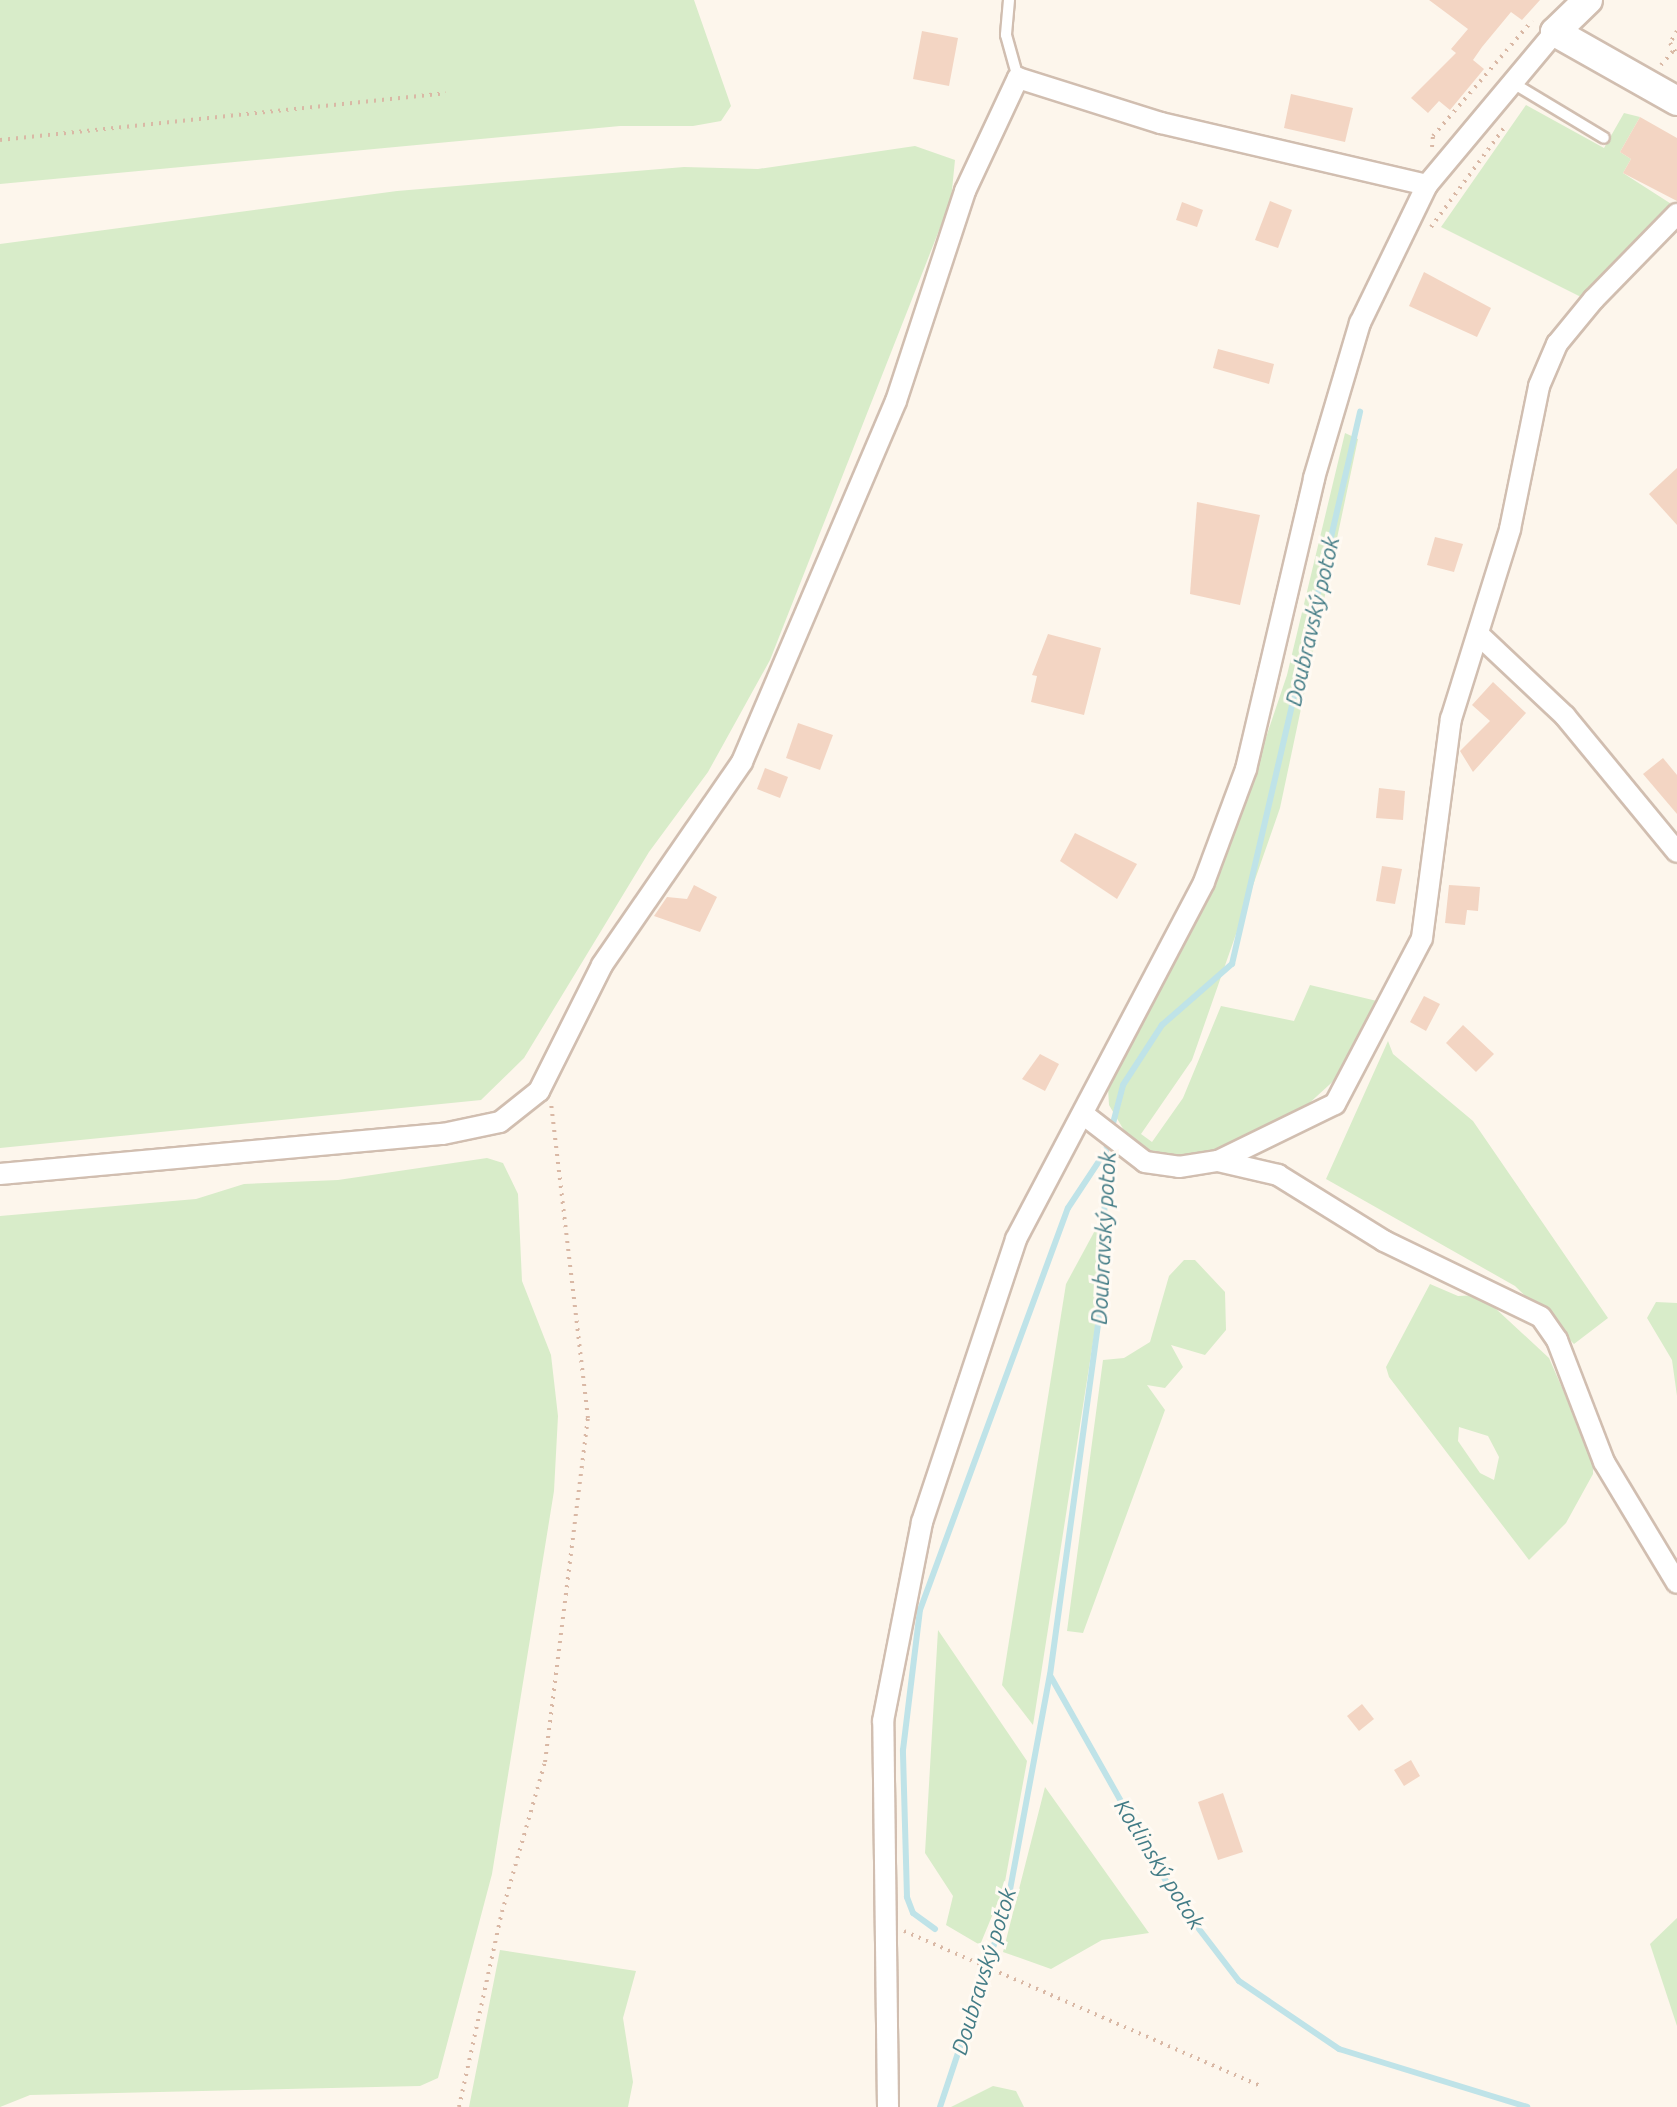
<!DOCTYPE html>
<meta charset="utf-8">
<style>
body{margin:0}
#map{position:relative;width:1677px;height:2107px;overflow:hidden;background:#fdf6ec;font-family:Ubuntu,sans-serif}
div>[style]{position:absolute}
.green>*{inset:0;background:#d8ecc9}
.stream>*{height:6px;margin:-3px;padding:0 3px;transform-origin:3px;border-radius:3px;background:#bfe3e8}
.building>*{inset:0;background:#f3d5c3}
.path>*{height:4px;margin-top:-2px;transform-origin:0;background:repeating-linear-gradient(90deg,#d9b8a5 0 2px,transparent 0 8px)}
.roads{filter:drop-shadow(2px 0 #d1beb0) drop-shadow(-2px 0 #d1beb0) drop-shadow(0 2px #d1beb0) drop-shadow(0 -2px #d1beb0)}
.lane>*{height:10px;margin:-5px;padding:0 5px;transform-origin:5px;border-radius:5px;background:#fff}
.street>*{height:20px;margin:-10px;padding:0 10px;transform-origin:10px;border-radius:10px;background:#fff}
.secondary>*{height:28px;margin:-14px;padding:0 14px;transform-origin:14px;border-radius:14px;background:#fff}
span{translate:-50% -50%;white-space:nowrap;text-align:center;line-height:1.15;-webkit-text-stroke:6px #fffaf3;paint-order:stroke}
.water-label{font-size:22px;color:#437c86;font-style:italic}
</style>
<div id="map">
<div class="green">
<i style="clip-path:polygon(0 0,694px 0,731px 106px,721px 121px,693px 126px,620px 126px,0 184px)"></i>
<i style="clip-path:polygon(1526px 105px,1604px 148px,1624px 113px,1640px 117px,1620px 152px,1631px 159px,1623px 173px,1676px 207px,1585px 299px,1441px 227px)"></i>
<i style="clip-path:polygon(915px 146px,955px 160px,951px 200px,770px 660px,708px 772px,649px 852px,524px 1058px,481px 1100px,0 1148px,0 244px,397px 191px,684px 167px,758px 169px)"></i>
<i style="clip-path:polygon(1345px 433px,1358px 439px,1280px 808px,1192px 1060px,1141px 1134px,1152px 1142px,1183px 1098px,1221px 1006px,1294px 1021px,1310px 985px,1377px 1001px,1340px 1075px,1293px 1118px,1201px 1163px,1159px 1157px,1125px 1132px,1109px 1105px,1108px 1088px,1221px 871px,1287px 675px)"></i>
<i style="clip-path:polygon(1388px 1041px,1393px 1054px,1473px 1121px,1608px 1318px,1574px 1344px,1515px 1286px,1326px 1179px)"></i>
<i style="clip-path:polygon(487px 1158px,503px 1163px,518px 1194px,522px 1281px,551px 1355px,558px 1416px,554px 1491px,492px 1874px,438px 2078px,420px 2086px,30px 2095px,0 2107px,0 1216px,196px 1199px,244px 1184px,338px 1180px)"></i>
<i style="clip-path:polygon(1099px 1223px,1098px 1310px,1033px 1725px,1002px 1685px,1066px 1284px)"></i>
<i style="clip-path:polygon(1184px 1260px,1195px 1260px,1225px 1292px,1226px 1330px,1205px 1355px,1171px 1345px,1183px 1367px,1165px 1388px,1147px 1385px,1165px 1410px,1083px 1633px,1067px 1631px,1103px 1360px,1124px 1358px,1150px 1342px,1169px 1276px)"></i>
<i style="clip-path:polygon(evenodd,1430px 1284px,1458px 1296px,1481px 1295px,1549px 1358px,1593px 1458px,1593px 1474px,1566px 1523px,1529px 1560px,1389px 1377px,1386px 1367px,1430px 1284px,1459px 1427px,1488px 1436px,1499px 1457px,1494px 1480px,1480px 1473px,1458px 1441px,1459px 1427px)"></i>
<i style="clip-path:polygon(1656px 1302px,1677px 1303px,1677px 1396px,1672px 1360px,1647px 1318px)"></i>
<i style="clip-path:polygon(938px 1630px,1027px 1761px,1004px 1887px,980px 1945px,946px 1925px,953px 1896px,925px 1853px)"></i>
<i style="clip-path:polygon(1045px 1787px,1149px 1933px,1102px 1940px,1051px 1969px,1003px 1952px)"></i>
<i style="clip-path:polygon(1677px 1918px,1677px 2026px,1650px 1944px)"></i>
<i style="clip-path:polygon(500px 1950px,636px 1971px,623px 2018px,633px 2082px,628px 2107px,469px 2107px)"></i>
<i style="clip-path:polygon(993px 2086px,1016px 2091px,1024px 2107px,951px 2107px)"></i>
</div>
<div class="stream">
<i style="left:1051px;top:1677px;width:255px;rotate:60.6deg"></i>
<i style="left:1176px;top:1899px;width:103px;rotate:52.5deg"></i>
<i style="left:1239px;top:1981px;width:121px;rotate:34.2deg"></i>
<i style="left:1339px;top:2049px;width:197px;rotate:17.1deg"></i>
<i style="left:935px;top:1929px;width:27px;rotate:-144deg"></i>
<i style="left:913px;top:1913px;width:17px;rotate:-111deg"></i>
<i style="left:907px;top:1897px;width:147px;rotate:-91.6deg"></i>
<i style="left:903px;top:1750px;width:141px;rotate:-83.1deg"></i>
<i style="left:920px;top:1610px;width:428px;rotate:-69.8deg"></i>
<i style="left:1068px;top:1208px;width:67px;rotate:-56.5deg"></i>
<i style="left:940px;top:2107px;width:212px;rotate:-71.6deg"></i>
<i style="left:1007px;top:1906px;width:235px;rotate:-79.5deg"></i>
<i style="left:1050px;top:1675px;width:382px;rotate:-82.2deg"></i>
<i style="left:1102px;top:1297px;width:147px;rotate:-88.4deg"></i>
<i style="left:1106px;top:1150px;width:67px;rotate:-75.3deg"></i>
<i style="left:1123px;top:1085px;width:72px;rotate:-57deg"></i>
<i style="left:1162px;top:1025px;width:93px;rotate:-41.1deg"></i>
<i style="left:1232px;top:964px;width:567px;rotate:-76.94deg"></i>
</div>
<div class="building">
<i style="clip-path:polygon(1429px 0,1540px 0,1522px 20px,1511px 12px,1482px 47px,1473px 60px,1484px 69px,1450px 110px,1439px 101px,1428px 113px,1411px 98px,1456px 53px,1451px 49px,1468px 29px)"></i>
<i style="clip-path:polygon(922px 31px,958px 38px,949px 86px,913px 79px)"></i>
<i style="clip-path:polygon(1291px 94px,1353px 108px,1345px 142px,1284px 128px)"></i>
<i style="clip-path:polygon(1640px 117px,1677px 138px,1677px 201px,1623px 173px,1631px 159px,1620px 152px)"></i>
<i style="clip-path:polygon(1270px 201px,1292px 210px,1278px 248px,1255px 240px)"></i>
<i style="clip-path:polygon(1182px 202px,1203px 210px,1197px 227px,1176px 220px)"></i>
<i style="clip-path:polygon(1424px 272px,1491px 308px,1477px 337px,1409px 306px)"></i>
<i style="clip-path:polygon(1218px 349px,1274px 364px,1269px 384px,1213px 368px)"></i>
<i style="clip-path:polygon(1677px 468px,1677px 525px,1649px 494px)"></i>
<i style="clip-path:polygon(1197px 502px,1260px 515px,1240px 605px,1190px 594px)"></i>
<i style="clip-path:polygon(1435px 537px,1463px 544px,1454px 572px,1427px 565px)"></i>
<i style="clip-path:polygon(1048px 634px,1101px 648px,1084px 715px,1031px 702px,1037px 676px,1032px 675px)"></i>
<i style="clip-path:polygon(1493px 682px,1526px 713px,1473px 772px,1460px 751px,1490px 721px,1472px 705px)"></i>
<i style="clip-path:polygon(798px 723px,833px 735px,820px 770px,786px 758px)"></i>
<i style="clip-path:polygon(1663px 758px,1677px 775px,1677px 814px,1643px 774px)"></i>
<i style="clip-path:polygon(765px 768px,788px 777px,780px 798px,757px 789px)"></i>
<i style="clip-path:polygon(1379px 788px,1405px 791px,1403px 820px,1376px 818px)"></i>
<i style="clip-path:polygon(1075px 833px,1137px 864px,1117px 899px,1060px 861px)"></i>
<i style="clip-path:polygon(1382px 866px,1402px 869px,1395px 904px,1376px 901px)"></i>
<i style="clip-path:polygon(694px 885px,717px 897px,700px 932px,654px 916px,667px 897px,687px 899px)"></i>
<i style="clip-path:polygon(1449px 885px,1480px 887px,1478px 911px,1467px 910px,1465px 925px,1445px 923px)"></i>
<i style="clip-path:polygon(1424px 996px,1440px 1004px,1426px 1031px,1410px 1022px)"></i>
<i style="clip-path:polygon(1463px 1025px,1494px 1054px,1476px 1072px,1446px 1043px)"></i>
<i style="clip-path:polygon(1040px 1054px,1059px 1064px,1045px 1091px,1022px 1079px)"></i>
<i style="clip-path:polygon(1362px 1704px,1374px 1719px,1359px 1731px,1347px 1716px)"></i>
<i style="clip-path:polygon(1411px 1760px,1420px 1776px,1404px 1786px,1394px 1770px)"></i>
<i style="clip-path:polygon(1223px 1793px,1243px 1852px,1218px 1860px,1198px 1802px)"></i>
</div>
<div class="path">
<i style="left:1677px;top:31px;width:14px;rotate:120deg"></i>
<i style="left:1670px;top:43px;width:13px;rotate:58deg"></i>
<i style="left:1661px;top:65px;width:18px;rotate:-49deg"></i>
<i style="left:0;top:140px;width:448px;rotate:-6deg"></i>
<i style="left:1432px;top:147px;width:11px;rotate:-85deg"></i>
<i style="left:1433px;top:136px;width:152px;rotate:-49.3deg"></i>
<i style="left:1431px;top:227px;width:123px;rotate:-53.6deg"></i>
<i style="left:904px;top:1931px;width:391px;rotate:23.5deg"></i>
<i style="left:459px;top:2107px;width:200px;rotate:-77.6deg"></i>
<i style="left:502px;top:1912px;width:156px;rotate:-74deg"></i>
<i style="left:545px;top:1762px;width:347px;rotate:-82.9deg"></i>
<i style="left:588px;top:1418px;width:316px;rotate:-96.7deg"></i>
</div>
<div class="roads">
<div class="lane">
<i style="left:1009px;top:0;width:35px;rotate:95deg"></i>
<i style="left:1006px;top:35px;width:45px;rotate:74.4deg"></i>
<i style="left:1513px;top:83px;width:106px;rotate:31.1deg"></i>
</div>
<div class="street">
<i style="left:1479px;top:635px;width:118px;rotate:43.3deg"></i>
<i style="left:1565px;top:716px;width:176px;rotate:50.5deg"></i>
<i style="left:1083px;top:1114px;width:78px;rotate:37.7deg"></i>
<i style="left:1145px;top:1162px;width:34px;rotate:8deg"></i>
<i style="left:1179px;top:1167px;width:39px;rotate:-9deg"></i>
<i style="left:1218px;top:1161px;width:130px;rotate:-26deg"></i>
<i style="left:1335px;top:1104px;width:187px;rotate:-62.3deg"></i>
<i style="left:1422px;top:938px;width:221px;rotate:-82.5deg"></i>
<i style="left:1451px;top:719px;width:199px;rotate:-72.7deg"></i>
<i style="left:1510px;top:529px;width:146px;rotate:-78.5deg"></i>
<i style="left:1539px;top:386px;width:46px;rotate:-66.8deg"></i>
<i style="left:1557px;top:344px;width:58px;rotate:-50.6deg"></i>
<i style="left:1594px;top:299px;width:119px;rotate:-45.7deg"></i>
<i style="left:1218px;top:1161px;width:62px;rotate:13.1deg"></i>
<i style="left:1278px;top:1175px;width:125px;rotate:31.9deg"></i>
<i style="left:1384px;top:1241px;width:174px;rotate:25.8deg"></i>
<i style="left:1541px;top:1317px;width:28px;rotate:55deg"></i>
<i style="left:1557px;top:1340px;width:131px;rotate:68.9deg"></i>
<i style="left:1604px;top:1462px;width:141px;rotate:58.9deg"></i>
<i style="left:0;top:1174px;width:445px;rotate:-5.2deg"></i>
<i style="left:443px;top:1134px;width:58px;rotate:-11.9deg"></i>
<i style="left:500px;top:1122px;width:50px;rotate:-38.5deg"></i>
<i style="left:539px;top:1091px;width:141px;rotate:-63.4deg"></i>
<i style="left:602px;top:965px;width:247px;rotate:-55.4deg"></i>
<i style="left:742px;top:762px;width:392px;rotate:-66.9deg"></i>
<i style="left:896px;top:401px;width:221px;rotate:-71.8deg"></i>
<i style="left:965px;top:191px;width:125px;rotate:-64.9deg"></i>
<i style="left:1018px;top:78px;width:150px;rotate:17.5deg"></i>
<i style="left:1161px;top:123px;width:273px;rotate:13.1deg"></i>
<i style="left:888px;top:2107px;width:386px;rotate:-90.7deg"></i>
<i style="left:883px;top:1721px;width:203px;rotate:-78.9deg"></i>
<i style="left:922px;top:1522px;width:298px;rotate:-71.6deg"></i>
<i style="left:1016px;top:1239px;width:403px;rotate:-62.2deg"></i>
<i style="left:1204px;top:882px;width:121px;rotate:-69.6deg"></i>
<i style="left:1246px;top:769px;width:299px;rotate:-76.8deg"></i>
<i style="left:1314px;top:478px;width:162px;rotate:-73.5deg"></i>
<i style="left:1360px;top:323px;width:153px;rotate:-64.1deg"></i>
<i style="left:1427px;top:185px;width:199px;rotate:-50.1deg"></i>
</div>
<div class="secondary">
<i style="left:1588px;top:0;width:46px;rotate:135.9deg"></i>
<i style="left:1555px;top:32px;width:140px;rotate:29.5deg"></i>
</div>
</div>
<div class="water-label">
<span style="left:1312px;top:621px;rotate:-77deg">Doubravský potok</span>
<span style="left:1103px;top:1238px;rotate:-87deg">Doubravský potok</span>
<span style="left:1160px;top:1864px;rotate:58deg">Kotlinský potok</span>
<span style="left:983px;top:1971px;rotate:-73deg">Doubravský potok</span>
</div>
</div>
